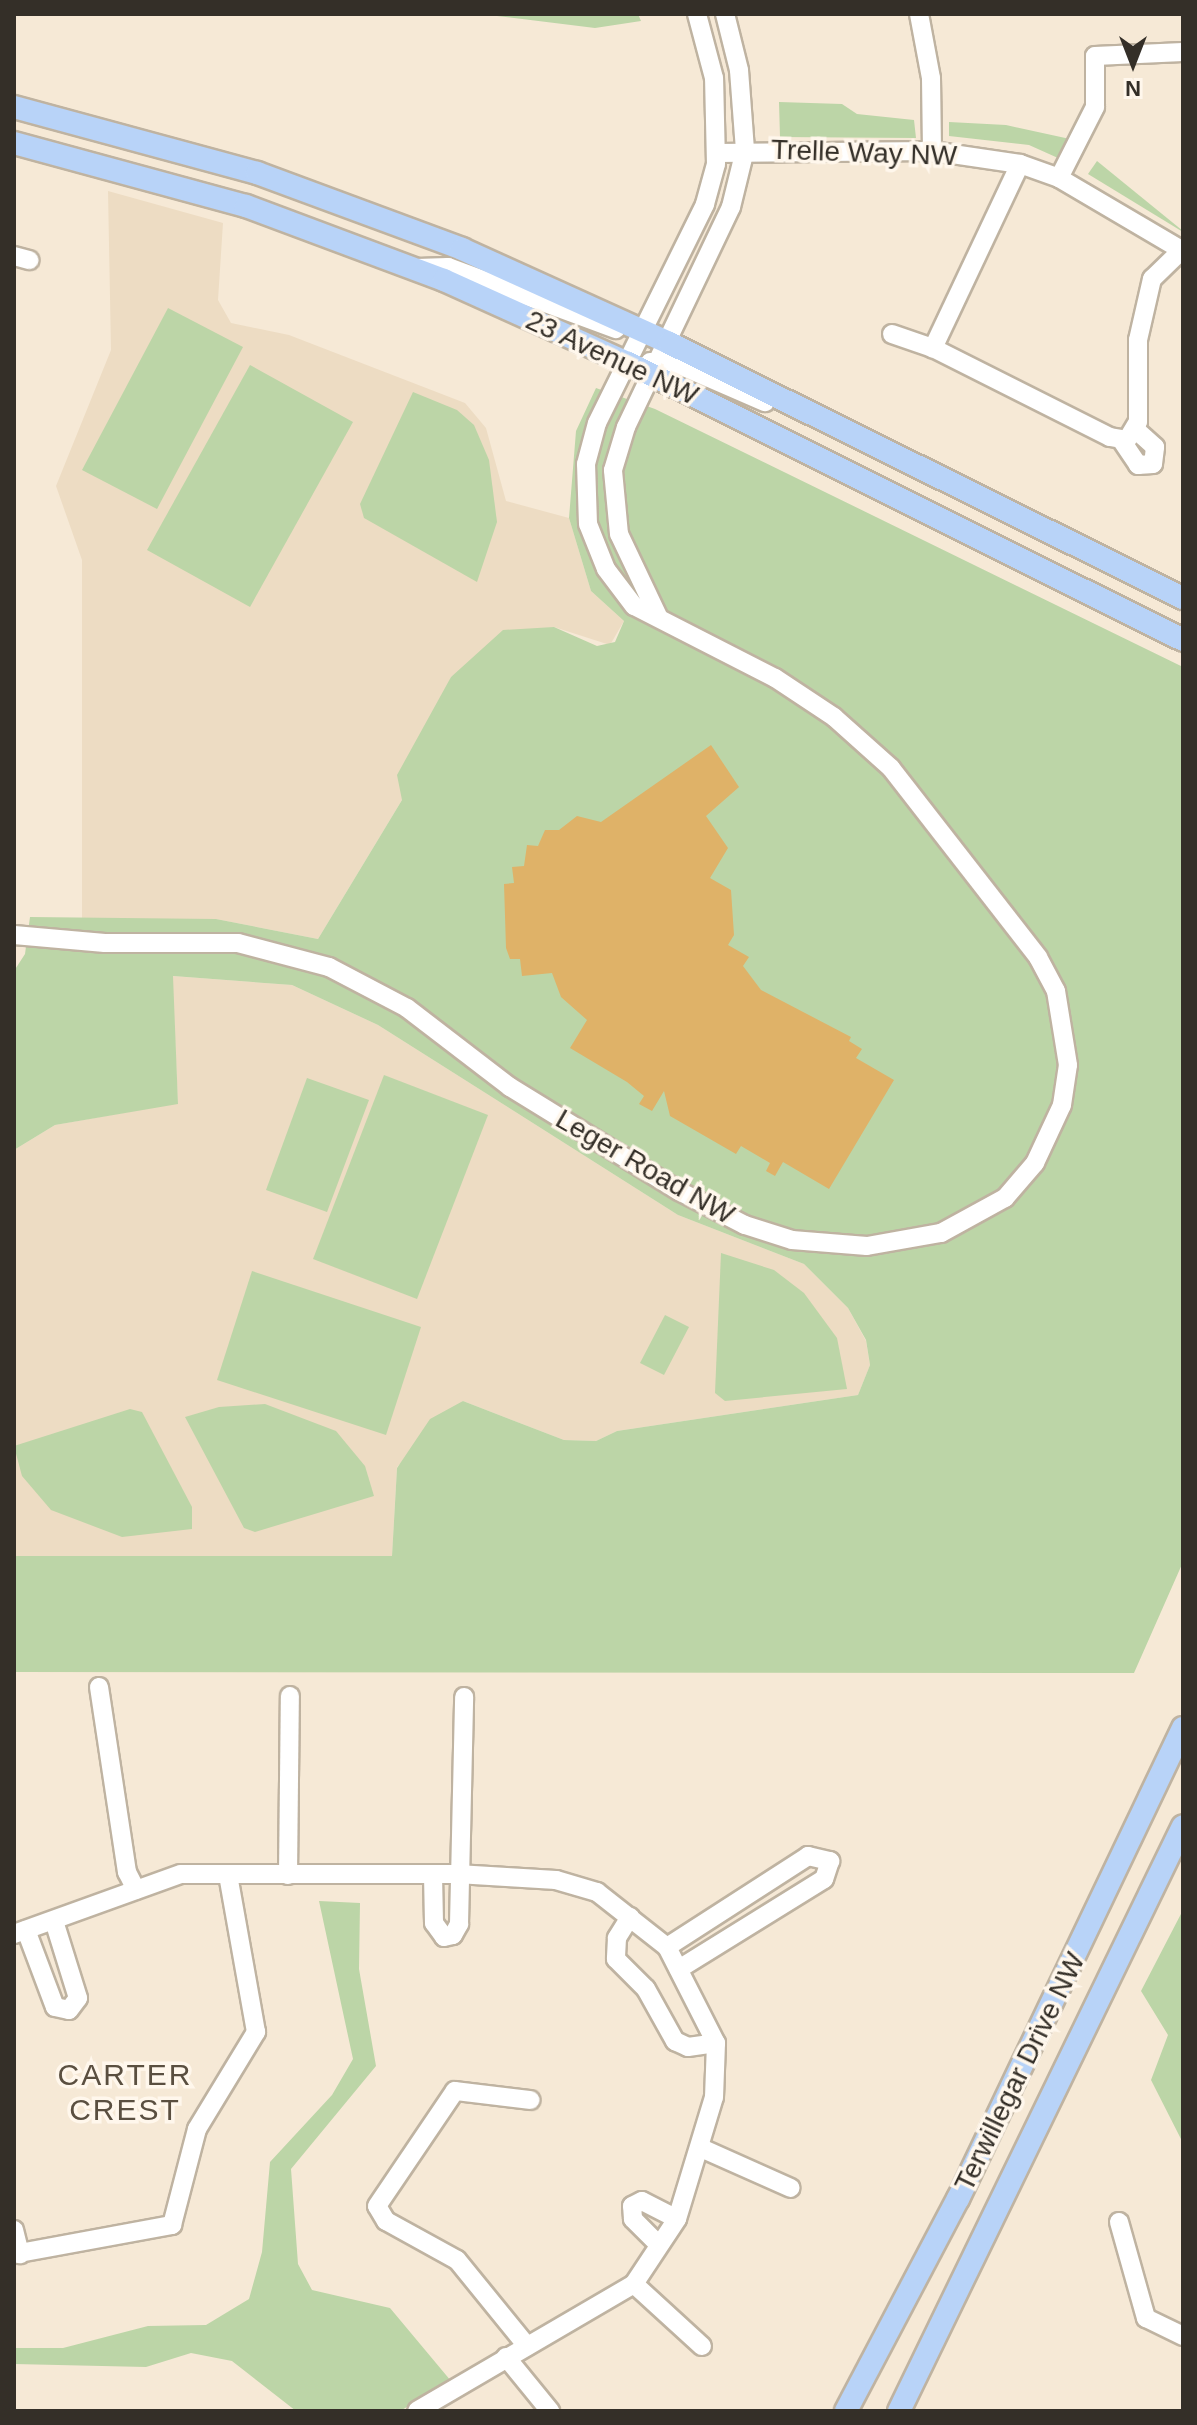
<!DOCTYPE html>
<style>
body{margin:0}
#map{position:relative;width:1197px;height:2425px;overflow:hidden;background:#f6e9d6;font-family:Helvetica,sans-serif}
div>[style]{position:absolute}
.built>*{inset:0;background:#eddcc3}
.green>*{inset:0;background:#bcd5a7}
.building>*{inset:0;background:#dfb268}
.roads{filter:drop-shadow(2px 0 #bfb3a1) drop-shadow(-2px 0 #bfb3a1) drop-shadow(0 2px #bfb3a1) drop-shadow(0 -2px #bfb3a1)}
.minor>*{height:18px;margin:-9px;padding:0 9px;transform-origin:9px;border-radius:9px;background:#fff}
.major>*{height:22px;margin:-11px;padding:0 11px;transform-origin:11px;border-radius:11px;background:#b8d3f8}
span{translate:-50% -50%;white-space:nowrap;text-align:center;line-height:1.15;-webkit-text-stroke:7px #fff7ec;paint-order:stroke}
.street-label{font-size:28px;color:#342f28}
.neighbourhood-label{font-size:30px;color:#5a4f40;letter-spacing:2px}
.frame{position:absolute;inset:0;border:16px solid #342f28;pointer-events:none}
.north{position:absolute;left:1093px;top:24px;width:80px;height:80px;-webkit-text-stroke:6px #fff7ec;paint-order:stroke;rotate:180deg;font-size:22px;font-weight:700;line-height:32px;text-align:center;color:#342f28}
.north::after{content:'';display:block;margin:auto;width:28px;height:36px;background:#342f28;clip-path:polygon(50% 0,100% 100%,50% 72%,0 100%)}
</style>
<div id="map">
<div class="built">
<i style="clip-path:polygon(108px 191px,223px 223px,218px 300px,231px 323px,289px 335px,465px 403px,486px 428px,506px 501px,569px 518px,591px 591px,624px 621px,610px 645px,554px 627px,451px 677px,402px 800px,318px 939px,216px 919px,82px 922px,82px 560px,56px 486px,111px 350px)"></i>
<i style="clip-path:polygon(172px 976px,292px 985px,378px 1025px,678px 1215px,804px 1264px,848px 1308px,866px 1341px,870px 1365px,858px 1395px,617px 1431px,596px 1441px,564px 1440px,463px 1401px,397px 1467px,392px 1556px,14px 1556px,14px 1150px,55px 1125px,178px 1103px)"></i>
</div>
<div class="green">
<i style="clip-path:polygon(113px 14px,638px 14px,641px 21px,595px 28px,497px 16px)"></i>
<i style="clip-path:polygon(779px 102px,842px 104px,857px 114px,914px 120px,916px 138px,780px 137px)"></i>
<i style="clip-path:polygon(949px 122px,1006px 125px,1070px 139px,1058px 158px,1029px 145px,949px 136px)"></i>
<i style="clip-path:polygon(1097px 161px,1183px 231px,1183px 232px,1088px 174px)"></i>
<i style="clip-path:polygon(168px 308px,243px 347px,157px 509px,82px 470px)"></i>
<i style="clip-path:polygon(250px 365px,353px 422px,250px 607px,147px 550px)"></i>
<i style="clip-path:polygon(596px 388px,655px 409px,1183px 667px,1183px 1562px,1134px 1673px,14px 1672px,14px 1556px,392px 1556px,397px 1468px,430px 1419px,463px 1401px,564px 1440px,596px 1441px,617px 1431px,858px 1395px,870px 1365px,866px 1340px,848px 1308px,804px 1264px,678px 1215px,378px 1025px,292px 985px,173px 976px,178px 1104px,55px 1125px,14px 1150px,14px 971px,25px 954px,30px 917px,216px 919px,318px 939px,402px 800px,397px 775px,451px 677px,503px 630px,554px 627px,597px 646px,615px 642px,624px 621px,591px 591px,569px 518px,576px 431px)"></i>
<i style="clip-path:polygon(413px 392px,457px 410px,474px 425px,489px 460px,497px 522px,477px 582px,364px 518px,360px 504px)"></i>
<i style="clip-path:polygon(384px 1075px,488px 1115px,417px 1299px,313px 1259px)"></i>
<i style="clip-path:polygon(307px 1078px,369px 1100px,327px 1212px,266px 1190px)"></i>
<i style="clip-path:polygon(721px 1253px,774px 1270px,804px 1293px,837px 1338px,847px 1389px,725px 1401px,715px 1393px)"></i>
<i style="clip-path:polygon(252px 1271px,421px 1327px,386px 1435px,217px 1380px)"></i>
<i style="clip-path:polygon(665px 1315px,689px 1327px,664px 1375px,640px 1363px)"></i>
<i style="clip-path:polygon(265px 1404px,336px 1431px,365px 1466px,374px 1496px,255px 1532px,244px 1528px,185px 1417px,219px 1407px)"></i>
<i style="clip-path:polygon(130px 1409px,142px 1412px,192px 1507px,192px 1529px,122px 1537px,51px 1510px,22px 1476px,14px 1446px)"></i>
<i style="clip-path:polygon(319px 1901px,360px 1903px,359px 1969px,376px 2066px,291px 2169px,298px 2264px,312px 2290px,390px 2308px,451px 2381px,400px 2411px,296px 2411px,232px 2361px,191px 2353px,146px 2367px,14px 2364px,14px 2348px,63px 2348px,148px 2326px,206px 2325px,249px 2299px,262px 2252px,270px 2162px,332px 2095px,353px 2059px)"></i>
<i style="clip-path:polygon(1183px 1910px,1183px 2143px,1151px 2080px,1168px 2035px,1141px 1991px)"></i>
</div>
<div class="building">
<i style="clip-path:polygon(711px 745px,739px 787px,706px 816px,728px 848px,710px 878px,731px 890px,734px 935px,728px 945px,749px 957px,743px 966px,761px 990px,851px 1037px,849px 1041px,862px 1049px,856px 1058px,894px 1080px,829px 1189px,783px 1162px,775px 1176px,766px 1171px,770px 1163px,741px 1146px,736px 1154px,670px 1116px,664px 1091px,652px 1111px,639px 1104px,644px 1096px,627px 1082px,570px 1048px,587px 1020px,561px 997px,552px 973px,522px 976px,520px 959px,510px 959px,506px 948px,504px 884px,514px 883px,512px 867px,524px 866px,527px 845px,538px 846px,545px 830px,559px 830px,577px 816px,601px 822px)"></i>
</div>
<div class="roads">
<div class="minor">
<i style="left:919px;top:14px;width:65px;rotate:79.4deg"></i>
<i style="left:931px;top:78px;width:73px;rotate:89.2deg"></i>
<i style="left:716px;top:153px;width:216px;rotate:-0.5deg"></i>
<i style="left:932px;top:151px;width:89px;rotate:8.4deg"></i>
<i style="left:1020px;top:164px;width:41px;rotate:19.7deg"></i>
<i style="left:1059px;top:178px;width:142px;rotate:30.5deg"></i>
<i style="left:1020px;top:164px;width:204px;rotate:115.3deg"></i>
<i style="left:933px;top:348px;width:198px;rotate:26.7deg"></i>
<i style="left:1110px;top:437px;width:17px;rotate:10deg"></i>
<i style="left:1127px;top:440px;width:21px;rotate:-59deg"></i>
<i style="left:1138px;top:422px;width:82px;rotate:-90deg"></i>
<i style="left:1138px;top:340px;width:63px;rotate:-77.1deg"></i>
<i style="left:1152px;top:279px;width:43px;rotate:-44.1deg"></i>
<i style="left:1059px;top:178px;width:80px;rotate:-63.1deg"></i>
<i style="left:1095px;top:107px;width:51px;rotate:-90deg"></i>
<i style="left:1095px;top:56px;width:88px;rotate:-2.6deg"></i>
<i style="left:14px;top:256px;width:16px;rotate:15deg"></i>
<i style="left:417px;top:268px;width:31px;rotate:-2deg"></i>
<i style="left:448px;top:267px;width:179px;rotate:20.3deg"></i>
<i style="left:892px;top:334px;width:43px;rotate:18.9deg"></i>
<i style="left:650px;top:362px;width:27px;rotate:4deg"></i>
<i style="left:677px;top:364px;width:96px;rotate:23.4deg"></i>
<i style="left:1122px;top:441px;width:29px;rotate:56deg"></i>
<i style="left:1138px;top:465px;width:15px;rotate:-4deg"></i>
<i style="left:1153px;top:464px;width:17px;rotate:-83deg"></i>
<i style="left:1155px;top:447px;width:24px;rotate:-138deg"></i>
<i style="left:658px;top:616px;width:91px;rotate:-115.4deg"></i>
<i style="left:619px;top:534px;width:64px;rotate:-95.4deg"></i>
<i style="left:613px;top:470px;width:45px;rotate:-73.2deg"></i>
<i style="left:626px;top:427px;width:244px;rotate:-64.5deg"></i>
<i style="left:731px;top:207px;width:59px;rotate:-76.2deg"></i>
<i style="left:745px;top:150px;width:80px;rotate:-94.3deg"></i>
<i style="left:739px;top:70px;width:58px;rotate:-104deg"></i>
<i style="left:14px;top:935px;width:91px;rotate:5deg"></i>
<i style="left:105px;top:943px;width:133px"></i>
<i style="left:238px;top:943px;width:94px;rotate:14.8deg"></i>
<i style="left:329px;top:967px;width:88px;rotate:27.7deg"></i>
<i style="left:407px;top:1008px;width:130px;rotate:37.5deg"></i>
<i style="left:510px;top:1087px;width:198px;rotate:31.6deg"></i>
<i style="left:679px;top:1191px;width:74px;rotate:27.3deg"></i>
<i style="left:745px;top:1225px;width:49px;rotate:17.7deg"></i>
<i style="left:792px;top:1240px;width:75px;rotate:4.6deg"></i>
<i style="left:867px;top:1246px;width:75px;rotate:-10deg"></i>
<i style="left:941px;top:1233px;width:73px;rotate:-28.7deg"></i>
<i style="left:1005px;top:1198px;width:46px;rotate:-49.4deg"></i>
<i style="left:1035px;top:1163px;width:64px;rotate:-65deg"></i>
<i style="left:1062px;top:1105px;width:40px;rotate:-81.5deg"></i>
<i style="left:1068px;top:1065px;width:75px;rotate:-99.2deg"></i>
<i style="left:1056px;top:991px;width:38px;rotate:-118deg"></i>
<i style="left:1038px;top:957px;width:239px;rotate:-127.9deg"></i>
<i style="left:891px;top:768px;width:76px;rotate:-138.2deg"></i>
<i style="left:834px;top:717px;width:71px;rotate:-146.5deg"></i>
<i style="left:775px;top:678px;width:158px;rotate:-152.9deg"></i>
<i style="left:634px;top:606px;width:46px;rotate:-127.1deg"></i>
<i style="left:606px;top:569px;width:48px;rotate:-111.8deg"></i>
<i style="left:588px;top:524px;width:60px;rotate:-91.9deg"></i>
<i style="left:586px;top:464px;width:42px;rotate:-75deg"></i>
<i style="left:597px;top:423px;width:244px;rotate:-63.7deg"></i>
<i style="left:705px;top:204px;width:41px;rotate:-74.6deg"></i>
<i style="left:716px;top:164px;width:86px;rotate:-91.3deg"></i>
<i style="left:714px;top:78px;width:66px;rotate:-104.9deg"></i>
<i style="left:99px;top:1687px;width:187px;rotate:81.4deg"></i>
<i style="left:127px;top:1872px;width:20px;rotate:63deg"></i>
<i style="left:288px;top:1875px;width:179px;rotate:-89.4deg"></i>
<i style="left:433px;top:1875px;width:48px;rotate:88.8deg"></i>
<i style="left:434px;top:1923px;width:17px;rotate:54deg"></i>
<i style="left:444px;top:1937px;width:9px;rotate:-13deg"></i>
<i style="left:453px;top:1935px;width:13px;rotate:-61deg"></i>
<i style="left:459px;top:1924px;width:227px;rotate:-88.7deg"></i>
<i style="left:630px;top:1917px;width:25px;rotate:122deg"></i>
<i style="left:617px;top:1938px;width:21px;rotate:93deg"></i>
<i style="left:616px;top:1959px;width:42px;rotate:45deg"></i>
<i style="left:646px;top:1989px;width:60px;rotate:60.9deg"></i>
<i style="left:675px;top:2041px;width:14px;rotate:25deg"></i>
<i style="left:688px;top:2047px;width:28px;rotate:-8deg"></i>
<i style="left:26px;top:1930px;width:82px;rotate:69.4deg"></i>
<i style="left:55px;top:2007px;width:14px;rotate:12deg"></i>
<i style="left:69px;top:2010px;width:15px;rotate:-53deg"></i>
<i style="left:78px;top:1998px;width:81px;rotate:-107.3deg"></i>
<i style="left:14px;top:1934px;width:177px;rotate:-19.8deg"></i>
<i style="left:181px;top:1874px;width:276px"></i>
<i style="left:457px;top:1874px;width:99px;rotate:3.5deg"></i>
<i style="left:556px;top:1880px;width:43px;rotate:16.3deg"></i>
<i style="left:597px;top:1892px;width:89px;rotate:38.2deg"></i>
<i style="left:667px;top:1947px;width:108px;rotate:63deg"></i>
<i style="left:716px;top:2043px;width:54px;rotate:92.1deg"></i>
<i style="left:714px;top:2097px;width:127px;rotate:106.9deg"></i>
<i style="left:677px;top:2219px;width:78px;rotate:123.5deg"></i>
<i style="left:634px;top:2284px;width:251px;rotate:149.7deg"></i>
<i style="left:667px;top:1947px;width:168px;rotate:-32.8deg"></i>
<i style="left:808px;top:1856px;width:23px;rotate:13deg"></i>
<i style="left:830px;top:1861px;width:19px;rotate:108deg"></i>
<i style="left:824px;top:1879px;width:171px;rotate:148.2deg"></i>
<i style="left:701px;top:2148px;width:98px;rotate:24deg"></i>
<i style="left:1119px;top:2222px;width:100px;rotate:74.3deg"></i>
<i style="left:1146px;top:2318px;width:41px;rotate:25.9deg"></i>
<i style="left:14px;top:2230px;width:25px;rotate:76deg"></i>
<i style="left:659px;top:2245px;width:37px;rotate:-135deg"></i>
<i style="left:633px;top:2219px;width:13px;rotate:-94deg"></i>
<i style="left:632px;top:2206px;width:11px;rotate:-27deg"></i>
<i style="left:642px;top:2201px;width:39px;rotate:27deg"></i>
<i style="left:14px;top:2254px;width:161px;rotate:-10.4deg"></i>
<i style="left:172px;top:2225px;width:99px;rotate:-75.4deg"></i>
<i style="left:197px;top:2129px;width:114px;rotate:-58.7deg"></i>
<i style="left:256px;top:2032px;width:159px;rotate:-100.1deg"></i>
<i style="left:634px;top:2284px;width:92px;rotate:42.4deg"></i>
<i style="left:527px;top:2346px;width:111px;rotate:-129.1deg"></i>
<i style="left:457px;top:2260px;width:81px;rotate:-151.2deg"></i>
<i style="left:386px;top:2221px;width:17px;rotate:-121deg"></i>
<i style="left:377px;top:2206px;width:139px;rotate:-55.9deg"></i>
<i style="left:455px;top:2091px;width:76px;rotate:6.8deg"></i>
<i style="left:506px;top:2357px;width:70px;rotate:50.8deg"></i>
</div>
<div class="major">
<i style="left:14px;top:107px;width:252px;rotate:15.2deg"></i>
<i style="left:257px;top:173px;width:219px;rotate:20.3deg"></i>
<i style="left:462px;top:249px;width:227px;rotate:24.4deg"></i>
<i style="left:669px;top:343px;width:574px;rotate:26.39deg"></i>
<i style="left:14px;top:143px;width:240px;rotate:15.2deg"></i>
<i style="left:246px;top:206px;width:211px;rotate:20.5deg"></i>
<i style="left:444px;top:280px;width:202px;rotate:24.3deg"></i>
<i style="left:628px;top:363px;width:620px;rotate:26.52deg"></i>
<i style="left:846px;top:2411px;width:240px;rotate:-62.2deg"></i>
<i style="left:958px;top:2199px;width:522px;rotate:-64.47deg"></i>
<i style="left:899px;top:2411px;width:650px;rotate:-64.1deg"></i>
</div>
</div>
<div class="street-label">
<span style="left:864px;top:153px;rotate:2deg">Trelle Way NW</span>
<span style="left:612px;top:358px;rotate:25deg">23 Avenue NW</span>
<span style="left:645px;top:1167px;rotate:30deg">Leger Road NW</span>
<span style="left:1020px;top:2072px;rotate:-64deg">Terwillegar Drive NW</span>
</div>
<div class="neighbourhood-label">
<span style="left:125px;top:2092px">CARTER<br>CREST</span>
</div>
<div class="frame"></div>
<div class="north">N</div>
</div>
